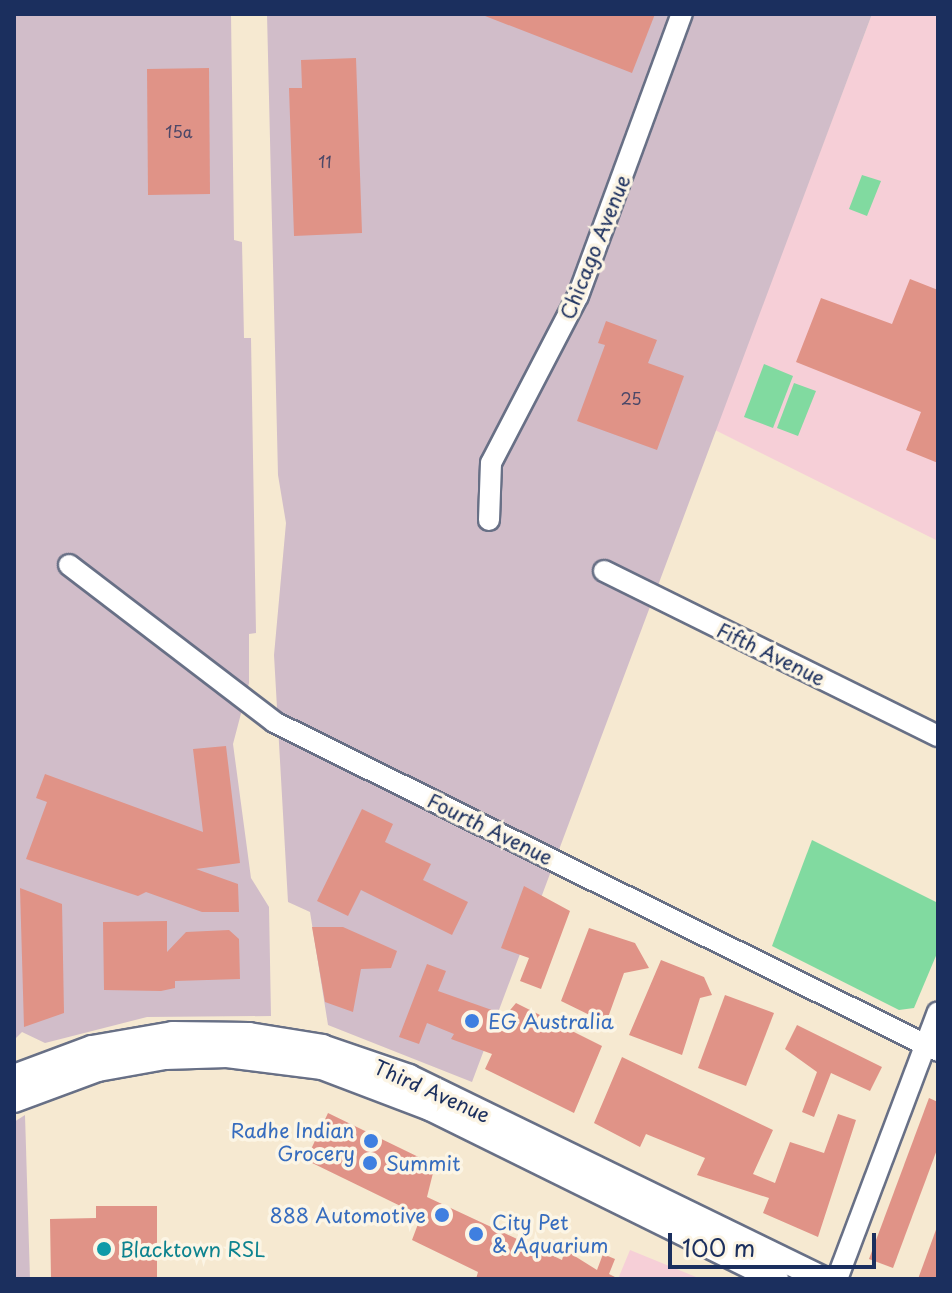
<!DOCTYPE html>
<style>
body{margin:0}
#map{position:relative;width:952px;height:1293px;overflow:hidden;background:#f6e9d1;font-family:"Playpen Sans",sans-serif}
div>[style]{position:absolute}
.built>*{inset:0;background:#f6cfd7}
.industrial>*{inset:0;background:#d1bdc9}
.green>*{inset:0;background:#81daa0}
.building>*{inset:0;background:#e09387}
.roads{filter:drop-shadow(2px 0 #687086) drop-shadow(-2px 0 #687086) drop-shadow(0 2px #687086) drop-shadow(0 -2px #687086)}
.minor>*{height:20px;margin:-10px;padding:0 10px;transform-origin:10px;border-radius:10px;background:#fff}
.major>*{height:24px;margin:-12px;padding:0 12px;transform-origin:12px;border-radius:12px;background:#fff}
.dots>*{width:22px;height:22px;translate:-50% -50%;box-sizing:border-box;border:4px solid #fcf5e5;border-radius:50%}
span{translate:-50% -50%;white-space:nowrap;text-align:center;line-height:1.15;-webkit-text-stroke:7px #fcf5e5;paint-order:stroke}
.number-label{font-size:16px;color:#4c4868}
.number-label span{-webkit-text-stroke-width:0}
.street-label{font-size:20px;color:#1b2f5e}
.shop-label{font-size:20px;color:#366cbe}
.left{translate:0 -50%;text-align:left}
.right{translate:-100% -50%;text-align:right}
.culture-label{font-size:20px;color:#0d838f}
.frame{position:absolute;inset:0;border:16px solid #1b2f5e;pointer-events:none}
.scale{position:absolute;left:668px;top:1233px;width:208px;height:36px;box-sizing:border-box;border:4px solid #1b2f5e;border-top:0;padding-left:10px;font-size:24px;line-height:28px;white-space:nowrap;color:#1b2f5e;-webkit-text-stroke:6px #fcf5e5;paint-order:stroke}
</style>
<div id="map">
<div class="built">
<i style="clip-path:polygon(872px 14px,938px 14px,938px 541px,715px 430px)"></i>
<i style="clip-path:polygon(630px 1250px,701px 1279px,618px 1279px)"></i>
</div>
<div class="industrial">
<i style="clip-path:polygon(14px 14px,231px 14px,234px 240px,242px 242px,244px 338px,251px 338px,256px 633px,249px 634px,249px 683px,233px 744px,251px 878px,269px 907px,271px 1016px,147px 1017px,45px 1043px,22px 1032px,14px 1040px)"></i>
<i style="clip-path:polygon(267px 14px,872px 14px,472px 1082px,328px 1025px,310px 912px,288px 902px,274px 655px,286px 523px,278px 475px)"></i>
<i style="clip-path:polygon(25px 1115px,30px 1279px,14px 1279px,14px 1122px)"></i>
</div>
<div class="green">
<i style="clip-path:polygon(862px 175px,881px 181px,867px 216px,849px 209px)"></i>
<i style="clip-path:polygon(764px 364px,793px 376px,773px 428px,744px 417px)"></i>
<i style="clip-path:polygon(794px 383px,816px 391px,798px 436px,777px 428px)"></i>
<i style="clip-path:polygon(812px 840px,938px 903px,938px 951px,914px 1008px,899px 1010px,772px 946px)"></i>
</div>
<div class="building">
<i style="clip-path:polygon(480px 14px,655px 14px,632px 73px)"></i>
<i style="clip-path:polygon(356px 58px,362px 233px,294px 236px,289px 88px,302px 88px,301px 60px)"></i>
<i style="clip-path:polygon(209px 68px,210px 194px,148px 195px,147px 69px)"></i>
<i style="clip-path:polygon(910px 279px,938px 290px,938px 463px,906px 450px,921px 412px,796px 362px,821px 298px,892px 324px)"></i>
<i style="clip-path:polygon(606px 321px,657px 340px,648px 363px,684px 376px,657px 450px,577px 421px,605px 345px,598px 343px)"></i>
<i style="clip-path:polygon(226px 746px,240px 863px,196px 869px,238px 884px,239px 912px,202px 912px,146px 892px,138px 896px,26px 859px,47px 802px,36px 798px,45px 774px,203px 832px,193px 749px)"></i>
<i style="clip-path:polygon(362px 809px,393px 824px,385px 842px,431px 864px,423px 880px,468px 902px,452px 935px,361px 890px,348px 916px,317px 901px)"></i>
<i style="clip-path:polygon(524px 886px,570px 911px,541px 989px,520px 981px,529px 958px,501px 948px)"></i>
<i style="clip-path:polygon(20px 888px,62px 904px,64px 1013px,24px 1027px)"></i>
<i style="clip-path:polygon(167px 921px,167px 952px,186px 932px,229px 930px,239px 939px,240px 979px,175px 981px,175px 988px,161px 991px,104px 990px,103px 922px)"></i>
<i style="clip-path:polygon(312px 927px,343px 927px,397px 951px,391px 968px,361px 969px,353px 1012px,325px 1002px)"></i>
<i style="clip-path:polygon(589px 928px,635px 943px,649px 968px,624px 973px,606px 1023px,561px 1001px)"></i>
<i style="clip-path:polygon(661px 960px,704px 977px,712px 995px,700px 998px,682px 1055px,629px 1035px)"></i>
<i style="clip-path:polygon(427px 964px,446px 971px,438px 991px,506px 1015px,516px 1003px,602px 1046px,574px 1113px,485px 1069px,492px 1054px,451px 1039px,454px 1034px,427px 1023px,419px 1044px,399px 1037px)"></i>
<i style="clip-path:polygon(725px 995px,774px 1013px,746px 1086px,698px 1068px)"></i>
<i style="clip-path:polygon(797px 1025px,882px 1067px,870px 1091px,831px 1073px,814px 1117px,802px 1112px,817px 1072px,785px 1049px)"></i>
<i style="clip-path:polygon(622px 1057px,773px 1130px,753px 1174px,775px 1183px,790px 1142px,824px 1153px,838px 1114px,856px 1120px,818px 1237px,763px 1213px,769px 1198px,697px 1175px,705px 1158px,646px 1134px,640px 1147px,594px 1123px)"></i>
<i style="clip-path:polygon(929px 1098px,938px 1102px,938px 1147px,893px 1268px,869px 1259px)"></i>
<i style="clip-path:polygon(328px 1113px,435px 1165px,427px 1197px,562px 1260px,565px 1250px,597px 1270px,603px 1254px,615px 1259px,609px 1274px,619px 1279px,476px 1279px,478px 1272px,412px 1240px,421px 1216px,306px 1160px)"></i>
<i style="clip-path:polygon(96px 1206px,157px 1206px,157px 1279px,51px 1279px,50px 1219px,96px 1218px)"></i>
<i style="clip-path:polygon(937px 1227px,938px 1279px,918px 1279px)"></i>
</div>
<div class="roads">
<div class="minor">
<i style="left:489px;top:520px;width:57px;rotate:-88deg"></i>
<i style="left:491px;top:463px;width:188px;rotate:-62.5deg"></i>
<i style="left:578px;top:296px;width:301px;rotate:-69.8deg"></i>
<i style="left:69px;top:565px;width:258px;rotate:37.4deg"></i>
<i style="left:274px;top:722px;width:741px;rotate:26.36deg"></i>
<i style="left:604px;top:571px;width:373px;rotate:26.3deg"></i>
<i style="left:837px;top:1279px;width:285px;rotate:-69.3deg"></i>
</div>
<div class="major">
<i style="left:14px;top:1077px;width:83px;rotate:-20.4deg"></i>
<i style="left:92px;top:1048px;width:82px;rotate:-9.8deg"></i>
<i style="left:173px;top:1034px;width:76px;rotate:0.8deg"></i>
<i style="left:249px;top:1035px;width:74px;rotate:9.3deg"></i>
<i style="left:322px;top:1047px;width:92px;rotate:19deg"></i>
<i style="left:409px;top:1077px;width:462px;rotate:26deg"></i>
<i style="left:14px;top:1100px;width:90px;rotate:-20.3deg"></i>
<i style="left:98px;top:1069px;width:68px;rotate:-10.2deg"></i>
<i style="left:165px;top:1057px;width:62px;rotate:-1.8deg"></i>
<i style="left:227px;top:1055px;width:96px;rotate:7.2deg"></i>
<i style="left:322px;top:1067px;width:116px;rotate:20.8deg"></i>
<i style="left:430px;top:1108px;width:386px;rotate:26.3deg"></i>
</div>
</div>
<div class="dots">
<i style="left:472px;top:1021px;background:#3f7fe0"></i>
<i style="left:371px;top:1141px;background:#3f7fe0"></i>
<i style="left:370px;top:1163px;background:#3f7fe0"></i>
<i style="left:442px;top:1215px;background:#3f7fe0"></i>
<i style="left:476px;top:1234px;background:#3f7fe0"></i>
<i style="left:104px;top:1249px;background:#0f9aa8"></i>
</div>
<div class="number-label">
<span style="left:179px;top:131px">15a</span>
<span style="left:325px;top:161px">11</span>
<span style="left:631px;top:398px">25</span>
</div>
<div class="street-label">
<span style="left:595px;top:247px;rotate:-68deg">Chicago Avenue</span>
<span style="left:771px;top:654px;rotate:26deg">Fifth Avenue</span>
<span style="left:490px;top:829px;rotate:26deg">Fourth Avenue</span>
<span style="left:432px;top:1091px;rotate:24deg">Third Avenue</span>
</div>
<div class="shop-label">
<span class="left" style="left:488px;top:1021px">EG Australia</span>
<span class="right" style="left:355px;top:1142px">Radhe Indian<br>Grocery</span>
<span class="left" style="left:386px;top:1163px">Summit</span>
<span class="right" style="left:426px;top:1215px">888 Automotive</span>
<span class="left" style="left:492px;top:1234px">City Pet<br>&amp; Aquarium</span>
</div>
<div class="culture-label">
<span class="left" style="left:120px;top:1249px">Blacktown RSL</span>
</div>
<div class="frame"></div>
<div class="scale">100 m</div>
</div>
